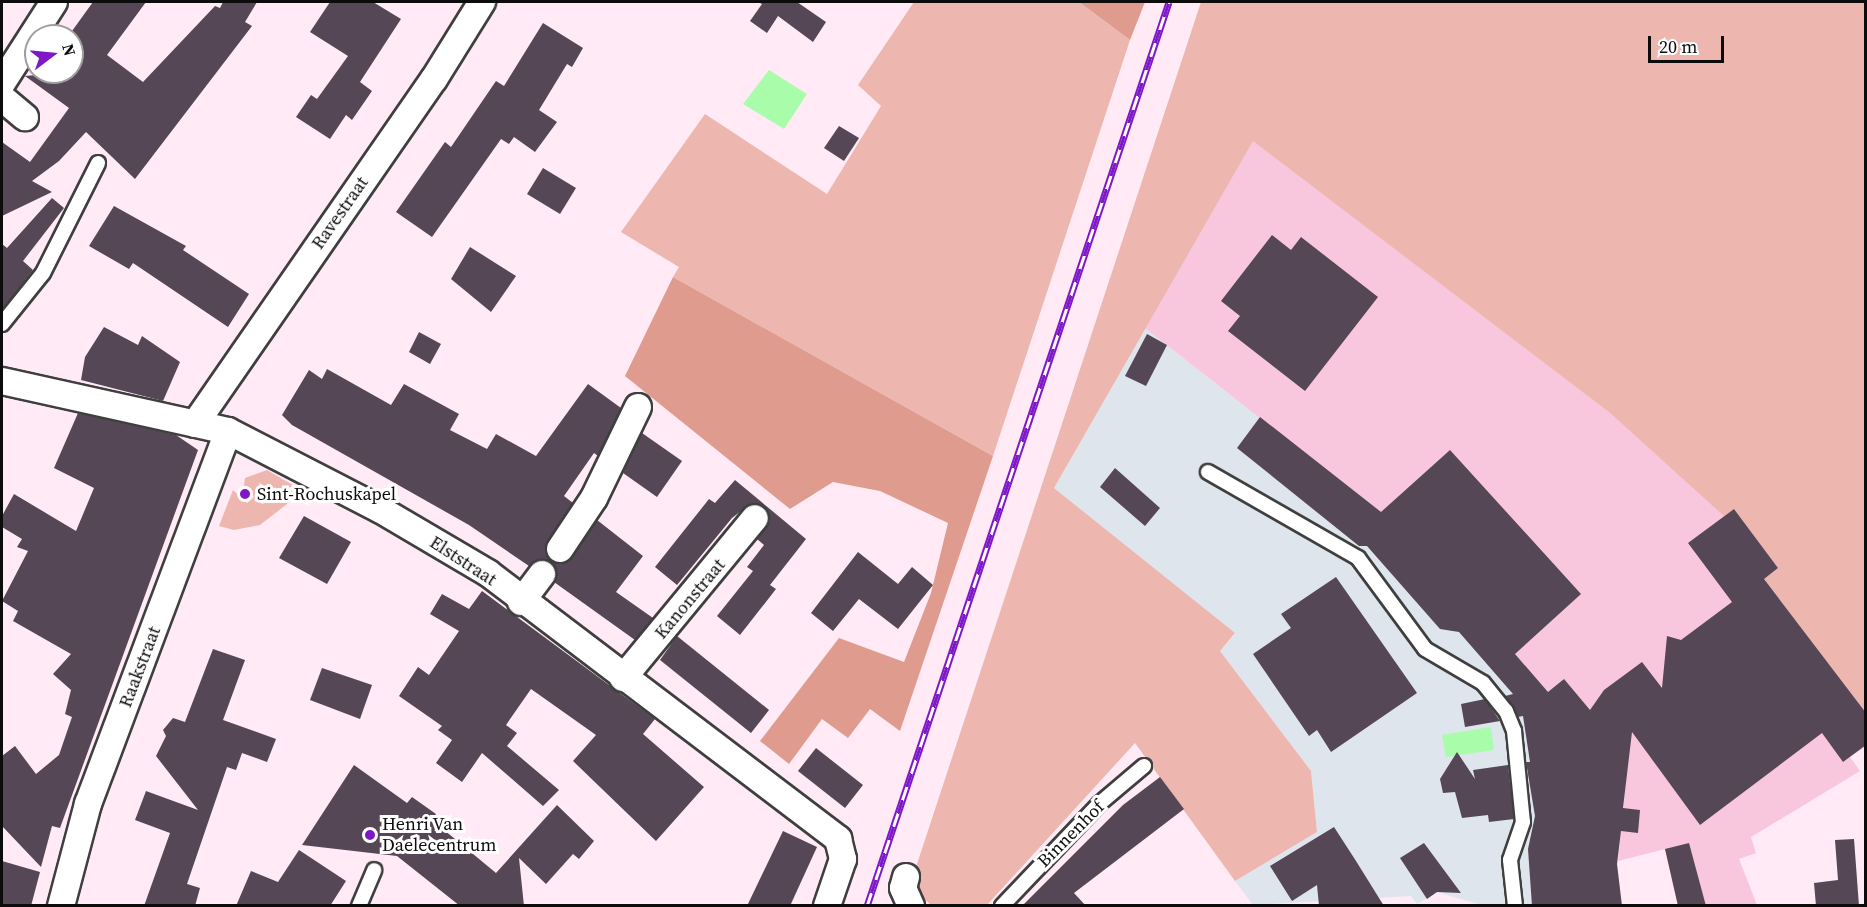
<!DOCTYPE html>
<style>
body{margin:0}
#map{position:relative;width:1867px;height:907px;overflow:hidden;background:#ffeaf6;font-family:"Source Serif 4",serif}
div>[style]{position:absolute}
.industrial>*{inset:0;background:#dee5ec}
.farmland>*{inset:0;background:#f8c7dd}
.green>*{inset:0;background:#edb7b0}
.forest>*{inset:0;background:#df9c8e}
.water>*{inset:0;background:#a9fca9}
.building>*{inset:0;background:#554755}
.roads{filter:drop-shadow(2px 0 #3f3f3f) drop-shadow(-2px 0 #3f3f3f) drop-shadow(0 2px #3f3f3f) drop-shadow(0 -2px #3f3f3f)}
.lane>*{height:14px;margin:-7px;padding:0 7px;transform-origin:7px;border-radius:7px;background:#fff}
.street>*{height:26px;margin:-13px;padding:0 13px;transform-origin:13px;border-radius:13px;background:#fff}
.rail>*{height:7px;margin-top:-3.5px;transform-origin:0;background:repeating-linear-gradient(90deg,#fff 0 14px,#7e17c8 0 28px);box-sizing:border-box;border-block:2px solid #7e17c8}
.dots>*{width:16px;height:16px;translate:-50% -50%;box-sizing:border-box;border:3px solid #fff;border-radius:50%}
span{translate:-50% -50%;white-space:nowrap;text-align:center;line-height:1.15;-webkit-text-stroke:6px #fff;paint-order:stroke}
.street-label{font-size:18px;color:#0c0c0c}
.poi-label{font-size:18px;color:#0c0c0c}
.left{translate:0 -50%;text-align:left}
.frame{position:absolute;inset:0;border:3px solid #0c0c0c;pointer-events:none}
.north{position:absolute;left:24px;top:24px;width:60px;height:60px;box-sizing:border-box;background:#fff;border:2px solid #9e9e9e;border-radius:50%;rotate:74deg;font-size:16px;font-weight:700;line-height:24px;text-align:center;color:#0c0c0c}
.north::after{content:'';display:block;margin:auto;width:21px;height:27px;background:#7e17c8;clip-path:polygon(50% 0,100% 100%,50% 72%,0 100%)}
.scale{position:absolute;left:1648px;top:36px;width:76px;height:27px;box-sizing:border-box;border:3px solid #0c0c0c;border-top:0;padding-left:8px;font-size:18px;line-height:21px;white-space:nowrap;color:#0c0c0c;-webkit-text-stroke:4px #fff;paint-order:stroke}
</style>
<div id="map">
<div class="industrial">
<i style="clip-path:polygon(1145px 328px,1414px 539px,1626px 781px,1617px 864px,1622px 905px,1481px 905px,1437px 892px,1417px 904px,1411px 896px,1253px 905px,1235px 881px,1317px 832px,1311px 771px,1220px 651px,1235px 634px,1054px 488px)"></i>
</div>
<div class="farmland">
<i style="clip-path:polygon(1253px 140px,1610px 413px,1724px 515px,1734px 509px,1778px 568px,1765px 578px,1865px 713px,1865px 747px,1850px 757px,1860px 771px,1751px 837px,1756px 853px,1739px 859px,1757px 905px,1678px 905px,1665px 849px,1618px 861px,1626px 781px,1414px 539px,1145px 328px)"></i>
</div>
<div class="green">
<i style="clip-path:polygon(914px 2px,1079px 2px,1130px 40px,993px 456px,673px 277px,679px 267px,621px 232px,705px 114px,827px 194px,881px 106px,858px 85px)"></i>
<i style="clip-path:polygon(1201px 2px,1865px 2px,1865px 713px,1764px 579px,1778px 568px,1734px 509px,1724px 516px,1610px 413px,1253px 141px,1054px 488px,1235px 633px,1220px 651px,1311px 771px,1317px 832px,1235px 881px,1135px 743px,987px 905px,931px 905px,921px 896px,911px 886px,916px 867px)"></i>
<i style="clip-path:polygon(267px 470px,298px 488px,287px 504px,260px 525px,234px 530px,219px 526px,233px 490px,247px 503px,254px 497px,244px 485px,245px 478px)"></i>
</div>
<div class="forest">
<i style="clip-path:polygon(1079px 2px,1145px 2px,1130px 40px)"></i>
<i style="clip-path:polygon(673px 277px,993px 456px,900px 731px,870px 709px,848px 738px,822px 719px,789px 764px,760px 741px,839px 638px,904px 662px,931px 593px,948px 523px,880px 491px,833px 482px,790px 509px,625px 376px)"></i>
</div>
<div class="water">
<i style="clip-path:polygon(769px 70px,807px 94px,784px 129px,743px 104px)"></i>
<i style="clip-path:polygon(1491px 727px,1494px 750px,1446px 757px,1442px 735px)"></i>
</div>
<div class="building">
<i style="clip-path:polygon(93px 2px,146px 2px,107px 55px,143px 82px,215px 6px,220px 8px,223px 2px,257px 2px,245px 22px,252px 26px,135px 179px,86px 132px,59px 161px,32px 181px,52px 192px,2px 216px,2px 142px,30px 162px,69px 108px,25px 76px,72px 72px,72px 31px)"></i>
<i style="clip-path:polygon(330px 2px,373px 2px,401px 19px,360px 82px,372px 91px,352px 120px,346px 115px,330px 139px,296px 117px,311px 95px,317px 99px,348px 56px,310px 32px)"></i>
<i style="clip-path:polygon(758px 2px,797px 2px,826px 22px,813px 42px,778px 16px,767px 33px,750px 21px,762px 4px)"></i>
<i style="clip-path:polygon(543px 23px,583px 48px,572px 67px,567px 64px,539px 110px,557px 122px,535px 152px,514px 137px,509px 144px,501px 139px,432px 237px,396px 212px,445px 142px,451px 147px,496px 81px,504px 86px)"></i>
<i style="clip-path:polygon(839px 126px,859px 138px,844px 161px,824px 148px)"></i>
<i style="clip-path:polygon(543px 168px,576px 188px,560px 214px,527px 194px)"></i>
<i style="clip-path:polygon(52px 198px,64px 208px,23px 261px,33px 270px,2px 310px,2px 244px,7px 248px)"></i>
<i style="clip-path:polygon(114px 206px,186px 246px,183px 250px,249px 294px,228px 327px,133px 263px,129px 269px,89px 246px)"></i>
<i style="clip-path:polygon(1272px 235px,1291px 250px,1301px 237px,1378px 297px,1305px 391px,1228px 331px,1240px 316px,1221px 301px)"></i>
<i style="clip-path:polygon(470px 247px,516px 276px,491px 312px,451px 279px)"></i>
<i style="clip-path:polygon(104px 327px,138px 345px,142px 336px,180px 362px,163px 401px,81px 380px,85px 357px)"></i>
<i style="clip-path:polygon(419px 332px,441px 344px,430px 364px,409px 352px)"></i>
<i style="clip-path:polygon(1147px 334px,1167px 345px,1146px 386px,1125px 376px)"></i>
<i style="clip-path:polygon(327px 369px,391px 405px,404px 384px,459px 414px,450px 430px,487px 449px,496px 434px,536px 456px,588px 384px,621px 408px,598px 456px,594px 453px,564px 496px,573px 503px,545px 549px,552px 562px,567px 562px,597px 520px,643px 556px,616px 592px,653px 618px,635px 640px,554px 582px,556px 569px,550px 562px,537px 560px,529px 566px,469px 525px,292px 425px,282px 415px,309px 370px,322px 379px)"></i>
<i style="clip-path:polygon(78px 413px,176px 435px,198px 450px,60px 828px,52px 826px,41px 867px,2px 826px,2px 756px,15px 746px,36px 774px,59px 755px,72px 717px,65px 714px,71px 690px,53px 674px,71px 654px,13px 621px,18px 611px,2px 601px,28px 551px,17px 547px,22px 539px,2px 527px,2px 516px,14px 494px,76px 531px,94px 488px,54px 468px)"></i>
<i style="clip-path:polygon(1260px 417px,1381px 512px,1450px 450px,1581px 594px,1515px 654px,1548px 692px,1564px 679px,1590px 710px,1604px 690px,1642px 662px,1662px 688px,1667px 636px,1681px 640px,1732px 602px,1688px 543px,1734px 509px,1778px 568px,1764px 579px,1866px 713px,1866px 745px,1843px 762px,1822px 733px,1700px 825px,1632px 732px,1623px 808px,1640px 810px,1638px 833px,1621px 831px,1617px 864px,1622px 906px,1532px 906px,1528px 849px,1535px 816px,1526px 762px,1530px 762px,1523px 716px,1518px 717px,1505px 696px,1513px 694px,1459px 632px,1440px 629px,1367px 546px,1359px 546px,1237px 448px)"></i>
<i style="clip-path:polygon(642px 433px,682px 461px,657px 497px,623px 473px)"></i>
<i style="clip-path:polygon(1115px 468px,1160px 508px,1145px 526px,1100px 487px)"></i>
<i style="clip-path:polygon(735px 480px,806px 539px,770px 585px,776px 589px,740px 635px,717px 616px,753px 571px,747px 567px,764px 545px,757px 539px,770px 521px,764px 506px,750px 504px,732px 518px,677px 585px,655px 567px,709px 499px,715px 503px)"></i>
<i style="clip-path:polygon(304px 516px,351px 542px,327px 584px,279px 558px)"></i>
<i style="clip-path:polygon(858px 552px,898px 584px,912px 567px,933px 585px,898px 629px,859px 599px,833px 631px,811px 613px)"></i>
<i style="clip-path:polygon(1336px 577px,1417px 693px,1331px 752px,1317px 730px,1309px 736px,1253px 654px,1291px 628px,1281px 614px)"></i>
<i style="clip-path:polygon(482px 591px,655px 719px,643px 734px,704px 787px,656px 841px,573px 761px,596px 735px,531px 689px,506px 725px,517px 733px,507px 746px,559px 790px,543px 806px,482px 753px,462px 782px,436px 763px,452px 740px,438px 730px,442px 726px,399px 696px,418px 667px,429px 675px,459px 631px,430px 614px,442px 594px,469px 609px)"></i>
<i style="clip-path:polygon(677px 636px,769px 710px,751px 733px,660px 660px)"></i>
<i style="clip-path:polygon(213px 649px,245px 660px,223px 720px,276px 739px,267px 762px,242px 753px,236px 770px,227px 767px,187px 884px,200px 888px,195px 906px,144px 906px,170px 833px,135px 820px,146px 791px,198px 810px,156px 756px,166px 736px,163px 730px,173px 718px,185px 722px)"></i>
<i style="clip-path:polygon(322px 668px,372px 685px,360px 719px,310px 700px)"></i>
<i style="clip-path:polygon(1485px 699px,1500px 721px,1465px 727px,1461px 704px)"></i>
<i style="clip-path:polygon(816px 748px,863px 785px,845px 808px,798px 771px)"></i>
<i style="clip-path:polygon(1457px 752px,1475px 779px,1473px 770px,1508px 765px,1514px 819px,1489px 822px,1488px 815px,1462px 818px,1455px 792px,1443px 793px,1440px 779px)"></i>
<i style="clip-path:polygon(354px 765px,407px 803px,412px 797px,436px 814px,432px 820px,496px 873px,557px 805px,594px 841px,579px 859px,573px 854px,546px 884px,519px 858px,524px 906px,460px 906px,397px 856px,302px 845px)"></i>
<i style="clip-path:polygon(1160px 777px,1184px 809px,1074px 893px,1086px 906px,1022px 906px,1123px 805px)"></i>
<i style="clip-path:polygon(1334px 827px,1356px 861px,1384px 906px,1319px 906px,1317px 885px,1292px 901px,1270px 866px)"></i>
<i style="clip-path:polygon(783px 831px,817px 847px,790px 906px,747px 906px)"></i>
<i style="clip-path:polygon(1854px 839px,1859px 906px,1816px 906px,1814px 883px,1838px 880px,1835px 840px)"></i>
<i style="clip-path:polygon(1424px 843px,1461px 893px,1437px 892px,1427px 899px,1400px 858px)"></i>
<i style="clip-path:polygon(1689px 843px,1706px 906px,1678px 906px,1665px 849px)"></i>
<i style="clip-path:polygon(299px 850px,346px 881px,330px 906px,236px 906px,251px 871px,278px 882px)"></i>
<i style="clip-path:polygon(2px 861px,40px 872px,31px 906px,2px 906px)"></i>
</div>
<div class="roads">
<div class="lane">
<i style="left:2px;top:324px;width:65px;rotate:-51.2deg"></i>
<i style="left:43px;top:273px;width:123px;rotate:-63.4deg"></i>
<i style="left:1208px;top:472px;width:173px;rotate:29.8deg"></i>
<i style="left:1358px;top:558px;width:113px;rotate:53.6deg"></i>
<i style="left:1425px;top:649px;width:67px;rotate:30.4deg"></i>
<i style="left:1483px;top:683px;width:36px;rotate:51deg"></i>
<i style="left:1506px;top:711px;width:22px;rotate:68deg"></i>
<i style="left:1514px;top:731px;width:91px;rotate:84.4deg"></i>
<i style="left:1523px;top:822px;width:40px;rotate:108.9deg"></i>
<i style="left:1510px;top:860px;width:46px;rotate:83.8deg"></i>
<i style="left:359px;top:906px;width:39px;rotate:-67deg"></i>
<i style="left:1002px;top:906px;width:141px;rotate:-46.4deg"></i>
<i style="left:1099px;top:804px;width:59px;rotate:-40.2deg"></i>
</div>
<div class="street">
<i style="left:2px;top:83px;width:96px;rotate:-57.3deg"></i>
<i style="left:2px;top:98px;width:30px;rotate:40deg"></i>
<i style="left:2px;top:381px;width:231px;rotate:12.5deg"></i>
<i style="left:228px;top:431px;width:172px;rotate:27.3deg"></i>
<i style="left:381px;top:510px;width:124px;rotate:30.5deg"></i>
<i style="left:488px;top:573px;width:440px;rotate:37.2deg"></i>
<i style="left:838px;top:839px;width:21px;rotate:76deg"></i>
<i style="left:843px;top:859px;width:50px;rotate:108.8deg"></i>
<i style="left:195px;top:424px;width:420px;rotate:-55.3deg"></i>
<i style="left:434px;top:79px;width:91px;rotate:-58.1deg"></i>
<i style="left:560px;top:549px;width:61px;rotate:-56.3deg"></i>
<i style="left:594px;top:498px;width:101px;rotate:-64.2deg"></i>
<i style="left:521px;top:602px;width:35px;rotate:-53deg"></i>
<i style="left:623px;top:678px;width:207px;rotate:-50.5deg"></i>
<i style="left:906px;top:877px;width:11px;rotate:105deg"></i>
<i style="left:903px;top:888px;width:20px;rotate:66deg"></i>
<i style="left:61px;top:906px;width:106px;rotate:-75.2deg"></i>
<i style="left:88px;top:804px;width:398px;rotate:-69.4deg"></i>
</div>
</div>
<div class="rail">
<i style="left:867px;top:906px;width:953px;rotate:-71.53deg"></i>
</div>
<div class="dots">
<i style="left:245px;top:494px;background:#7e17c8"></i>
<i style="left:370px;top:835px;background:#7e17c8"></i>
</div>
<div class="street-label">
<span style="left:340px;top:213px;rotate:-55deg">Ravestraat</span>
<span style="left:463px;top:561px;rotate:33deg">Elststraat</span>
<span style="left:690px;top:599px;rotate:-50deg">Kanonstraat</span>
<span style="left:140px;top:667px;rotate:-69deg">Raakstraat</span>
<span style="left:1071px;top:834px;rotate:-45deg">Binnenhof</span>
</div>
<div class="poi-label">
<span class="left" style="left:257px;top:494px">Sint-Rochuskapel</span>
<span class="left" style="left:382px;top:835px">Henri Van<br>Daelecentrum</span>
</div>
<div class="frame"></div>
<div class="north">N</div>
<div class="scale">20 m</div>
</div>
